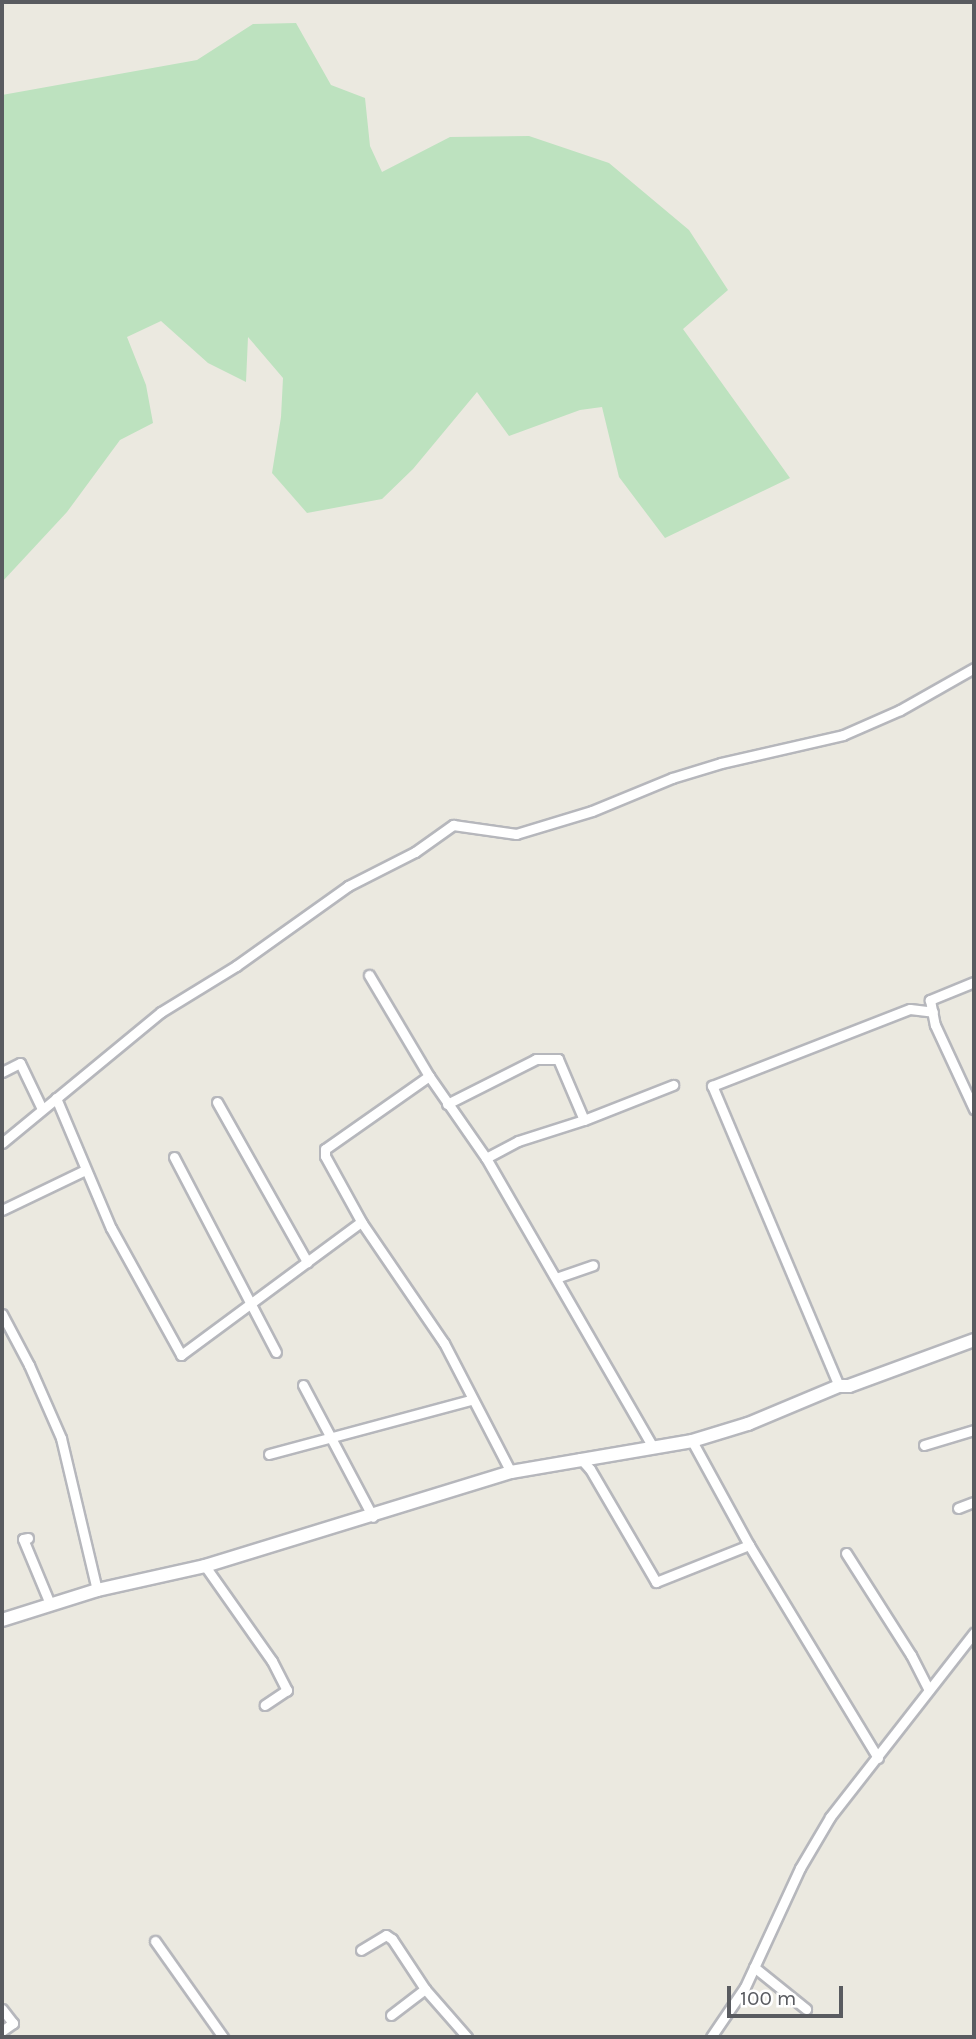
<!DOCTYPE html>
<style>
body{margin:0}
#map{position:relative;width:976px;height:2039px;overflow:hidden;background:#ebe9e0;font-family:Karla,sans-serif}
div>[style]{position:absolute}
.green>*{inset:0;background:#bde2bf}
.roads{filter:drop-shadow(2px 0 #b6b7bc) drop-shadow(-2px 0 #b6b7bc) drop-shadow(0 2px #b6b7bc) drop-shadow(0 -2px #b6b7bc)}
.minor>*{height:9px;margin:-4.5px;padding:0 4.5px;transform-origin:4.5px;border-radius:4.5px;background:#fff}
.secondary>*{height:12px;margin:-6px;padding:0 6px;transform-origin:6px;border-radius:6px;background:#fff}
span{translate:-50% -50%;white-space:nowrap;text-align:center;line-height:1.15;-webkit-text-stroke:5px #fff;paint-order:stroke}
.frame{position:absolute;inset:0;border:4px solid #595b60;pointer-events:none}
.scale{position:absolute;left:727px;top:1986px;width:116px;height:32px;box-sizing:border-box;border:4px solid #595b60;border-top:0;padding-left:9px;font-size:21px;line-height:24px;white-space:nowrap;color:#595b60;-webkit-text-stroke:5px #fff;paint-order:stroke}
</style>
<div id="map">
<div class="green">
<i style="clip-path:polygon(296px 23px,331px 85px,365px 98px,370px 146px,382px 172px,450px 137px,529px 136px,609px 163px,689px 230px,728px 290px,683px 329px,790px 478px,665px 538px,619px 477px,602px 407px,580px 410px,509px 436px,477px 392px,413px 469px,382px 499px,307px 513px,272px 473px,281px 417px,283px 378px,248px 337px,246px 382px,208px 363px,161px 321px,127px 337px,146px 385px,153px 423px,120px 440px,67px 512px,2px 582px,2px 95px,197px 60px,253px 24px)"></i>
</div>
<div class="roads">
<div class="minor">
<i style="left:369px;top:975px;width:117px;rotate:59.3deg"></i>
<i style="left:429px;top:1076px;width:100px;rotate:55.2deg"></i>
<i style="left:486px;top:1158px;width:334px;rotate:60deg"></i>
<i style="left:974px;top:982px;width:48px;rotate:157.8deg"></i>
<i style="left:930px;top:1000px;width:25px;rotate:79deg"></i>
<i style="left:935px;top:1025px;width:93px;rotate:65.1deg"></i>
<i style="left:2px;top:1072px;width:20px;rotate:-27deg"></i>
<i style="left:20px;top:1063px;width:51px;rotate:64.4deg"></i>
<i style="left:429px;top:1076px;width:127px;rotate:144.9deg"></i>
<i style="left:325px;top:1149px;width:7px;rotate:90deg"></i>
<i style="left:325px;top:1156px;width:77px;rotate:61.1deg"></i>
<i style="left:362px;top:1223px;width:145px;rotate:55.7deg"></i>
<i style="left:444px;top:1343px;width:145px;rotate:62.6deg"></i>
<i style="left:56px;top:1098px;width:141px;rotate:67.1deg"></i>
<i style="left:111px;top:1228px;width:145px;rotate:61.1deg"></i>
<i style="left:181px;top:1355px;width:224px;rotate:-36.5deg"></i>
<i style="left:217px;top:1102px;width:184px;rotate:60.6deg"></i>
<i style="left:447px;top:1104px;width:100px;rotate:-26.8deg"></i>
<i style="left:536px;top:1059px;width:22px"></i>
<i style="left:558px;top:1059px;width:66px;rotate:66.9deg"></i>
<i style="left:2px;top:1143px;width:206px;rotate:-39.5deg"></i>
<i style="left:161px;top:1012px;width:88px;rotate:-31.5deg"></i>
<i style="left:236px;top:966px;width:138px;rotate:-35.5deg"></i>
<i style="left:348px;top:886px;width:75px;rotate:-26.9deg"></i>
<i style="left:415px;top:852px;width:47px;rotate:-35.4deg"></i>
<i style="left:453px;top:825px;width:64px;rotate:8.1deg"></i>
<i style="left:516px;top:834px;width:79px;rotate:-16.8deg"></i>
<i style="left:592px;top:811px;width:87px;rotate:-22.4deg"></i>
<i style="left:672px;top:778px;width:51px;rotate:-17deg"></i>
<i style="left:721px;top:763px;width:125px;rotate:-12.9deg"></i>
<i style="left:843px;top:735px;width:62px;rotate:-23.7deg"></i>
<i style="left:900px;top:710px;width:85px;rotate:-29.6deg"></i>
<i style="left:174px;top:1157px;width:220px;rotate:62.4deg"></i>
<i style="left:486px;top:1158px;width:36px;rotate:-28deg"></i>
<i style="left:518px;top:1141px;width:69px;rotate:-17.7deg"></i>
<i style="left:584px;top:1120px;width:96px;rotate:-21.5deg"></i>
<i style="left:2px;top:1210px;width:92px;rotate:-25.7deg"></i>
<i style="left:556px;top:1278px;width:39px;rotate:-19deg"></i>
<i style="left:2px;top:1314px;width:58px;rotate:62.1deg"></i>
<i style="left:29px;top:1365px;width:80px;rotate:66.3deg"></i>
<i style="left:61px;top:1438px;width:156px;rotate:76.7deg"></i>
<i style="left:303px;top:1385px;width:149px;rotate:62.1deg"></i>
<i style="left:839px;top:1386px;width:326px;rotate:-112.9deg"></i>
<i style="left:712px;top:1086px;width:212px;rotate:-21.3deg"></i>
<i style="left:910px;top:1009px;width:23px;rotate:7deg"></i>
<i style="left:692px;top:1441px;width:119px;rotate:61.3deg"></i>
<i style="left:749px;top:1545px;width:249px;rotate:58.8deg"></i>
<i style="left:924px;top:1445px;width:52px;rotate:-16.7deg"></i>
<i style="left:269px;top:1454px;width:209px;rotate:-15deg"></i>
<i style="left:580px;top:1458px;width:15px;rotate:48deg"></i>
<i style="left:590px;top:1469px;width:131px;rotate:59.7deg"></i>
<i style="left:656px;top:1582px;width:100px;rotate:-21.7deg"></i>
<i style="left:958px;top:1508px;width:17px;rotate:-21deg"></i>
<i style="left:28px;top:1538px;width:5px;rotate:169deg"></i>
<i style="left:23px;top:1539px;width:70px;rotate:67.4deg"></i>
<i style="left:846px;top:1553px;width:121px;rotate:57.5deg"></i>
<i style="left:911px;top:1655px;width:39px;rotate:63deg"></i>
<i style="left:205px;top:1566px;width:116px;rotate:54.8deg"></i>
<i style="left:272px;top:1661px;width:33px;rotate:63deg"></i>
<i style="left:287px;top:1690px;width:27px;rotate:146deg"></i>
<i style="left:155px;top:1941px;width:118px;rotate:54.7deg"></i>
<i style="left:361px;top:1950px;width:29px;rotate:-31deg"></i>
<i style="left:386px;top:1935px;width:7px;rotate:34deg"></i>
<i style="left:392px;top:1939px;width:60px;rotate:56.6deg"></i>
<i style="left:425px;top:1989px;width:64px;rotate:48.8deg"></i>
<i style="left:754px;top:1967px;width:67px;rotate:38.9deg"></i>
<i style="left:2px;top:2009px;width:18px;rotate:52deg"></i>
<i style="left:13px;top:2023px;width:14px;rotate:144deg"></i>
<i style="left:391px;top:2015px;width:43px;rotate:-37.4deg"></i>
<i style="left:711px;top:2037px;width:60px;rotate:-55.8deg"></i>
<i style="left:745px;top:1987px;width:131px;rotate:-65.2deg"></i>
<i style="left:800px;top:1868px;width:59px;rotate:-59.5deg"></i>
<i style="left:830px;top:1817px;width:234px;rotate:-52deg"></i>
</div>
<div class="secondary">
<i style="left:2px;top:1620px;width:100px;rotate:-17.5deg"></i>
<i style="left:97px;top:1590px;width:111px;rotate:-12.5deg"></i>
<i style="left:205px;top:1566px;width:320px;rotate:-17.1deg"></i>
<i style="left:511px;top:1472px;width:184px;rotate:-9.7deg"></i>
<i style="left:692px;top:1441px;width:59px;rotate:-16.9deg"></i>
<i style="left:748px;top:1424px;width:99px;rotate:-22.7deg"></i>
<i style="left:839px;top:1386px;width:10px"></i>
<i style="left:849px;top:1386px;width:133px;rotate:-20.2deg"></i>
</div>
</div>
<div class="frame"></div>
<div class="scale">100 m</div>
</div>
